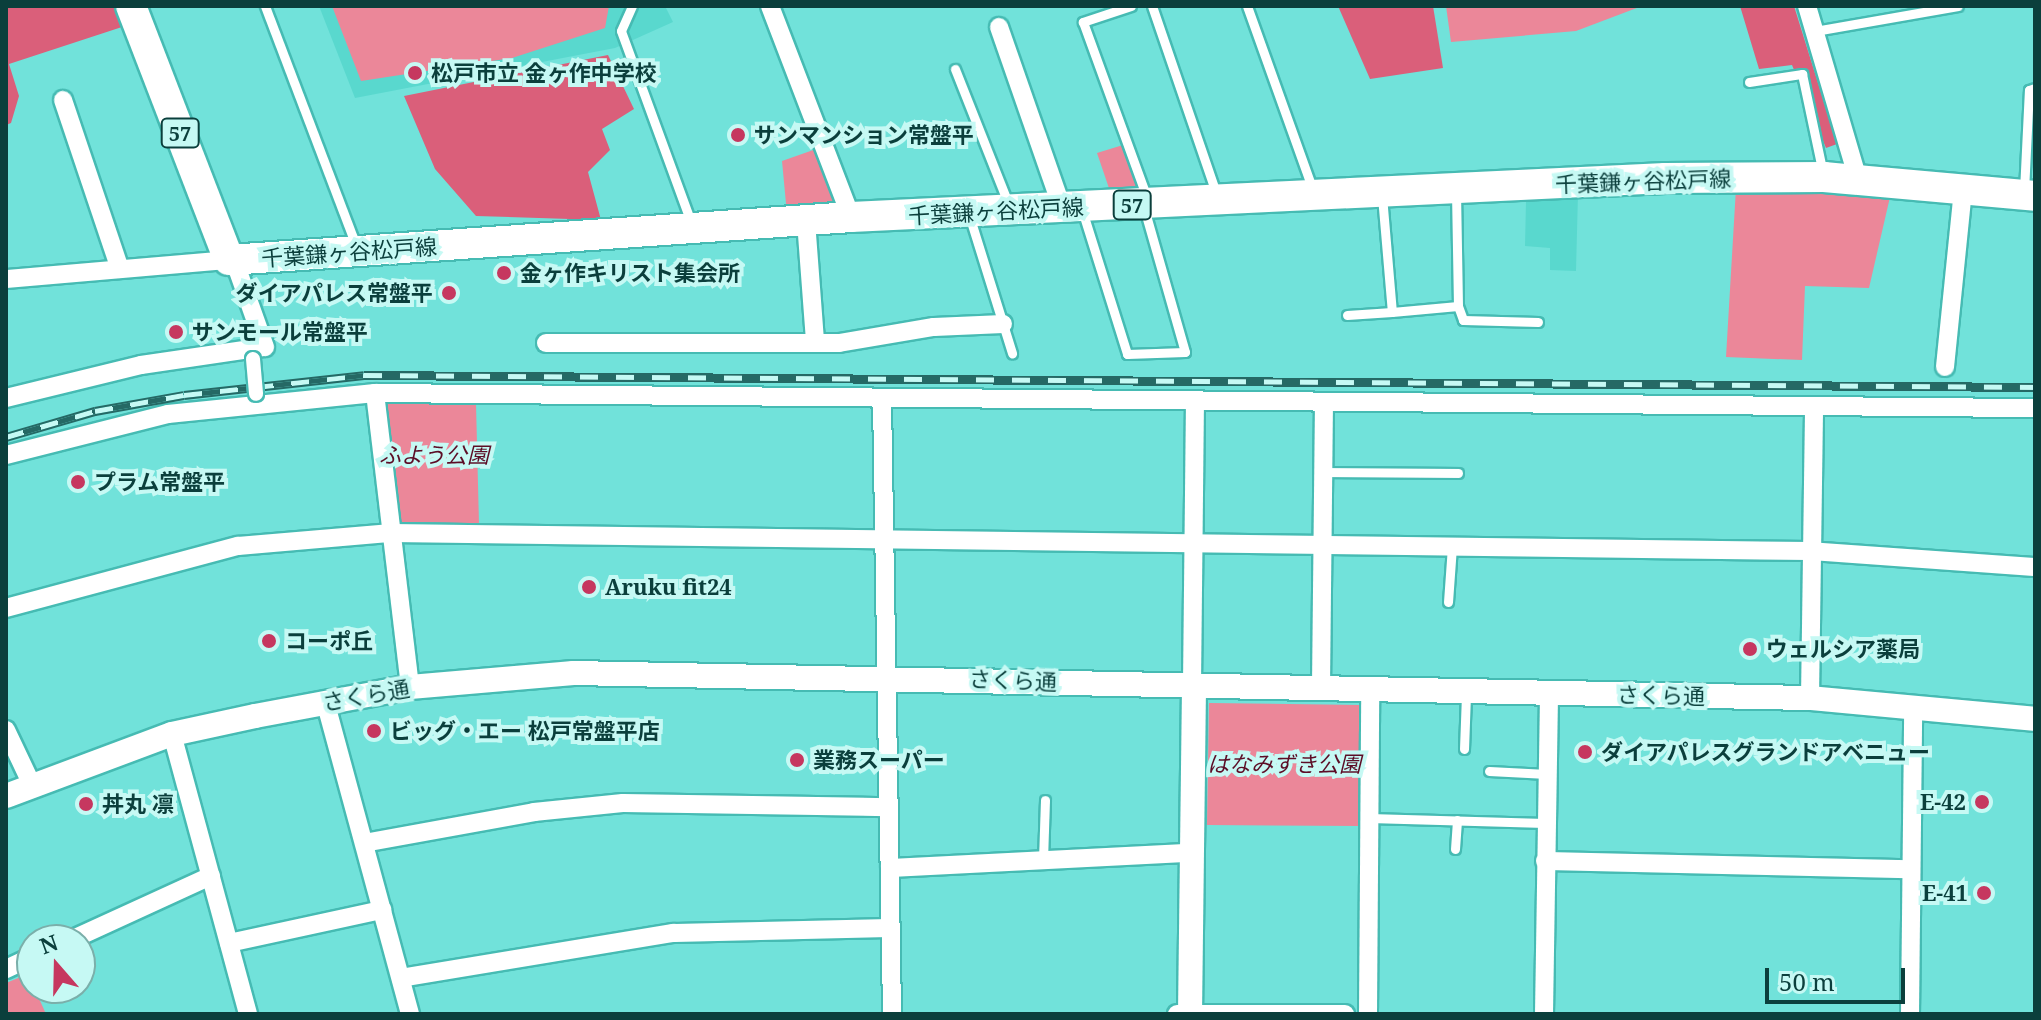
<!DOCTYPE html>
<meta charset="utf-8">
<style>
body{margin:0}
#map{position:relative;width:2041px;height:1020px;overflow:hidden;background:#71e2da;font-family:"Noto Serif","Noto Sans JP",serif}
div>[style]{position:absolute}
.built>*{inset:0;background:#59d8ce}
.green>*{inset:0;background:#eb8799}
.forest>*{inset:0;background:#da5f7a}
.roads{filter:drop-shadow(2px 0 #46bbb3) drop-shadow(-2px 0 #46bbb3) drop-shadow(0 2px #46bbb3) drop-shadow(0 -2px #46bbb3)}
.service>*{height:9px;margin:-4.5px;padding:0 4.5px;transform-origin:4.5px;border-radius:4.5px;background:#fff}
.minor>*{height:18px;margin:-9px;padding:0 9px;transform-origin:9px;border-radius:9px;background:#fff}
.tertiary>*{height:24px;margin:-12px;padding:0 12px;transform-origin:12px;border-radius:12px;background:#fff}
.primary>*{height:30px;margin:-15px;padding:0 15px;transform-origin:15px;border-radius:15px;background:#fff}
.rail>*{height:9px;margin-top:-4.5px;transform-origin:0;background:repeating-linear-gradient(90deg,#c6f9f4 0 18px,#256965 0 36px);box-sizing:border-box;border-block:2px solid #256965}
.bridges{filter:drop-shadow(2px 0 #46bbb3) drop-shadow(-2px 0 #46bbb3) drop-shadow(0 2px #46bbb3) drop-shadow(0 -2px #46bbb3)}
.pedestrian-bridge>*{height:14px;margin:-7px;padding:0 7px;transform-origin:7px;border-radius:7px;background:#fff}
.dots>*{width:22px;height:22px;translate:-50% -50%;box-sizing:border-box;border:4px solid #c6f9f4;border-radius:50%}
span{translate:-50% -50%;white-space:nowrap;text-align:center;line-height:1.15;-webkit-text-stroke:8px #c6f9f4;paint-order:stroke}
.shield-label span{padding:2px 6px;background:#c6f9f4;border:2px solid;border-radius:6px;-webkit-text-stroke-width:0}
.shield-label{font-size:20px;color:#0b3f3c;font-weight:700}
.poi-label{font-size:22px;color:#0b3f3c;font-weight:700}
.left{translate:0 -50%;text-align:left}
.right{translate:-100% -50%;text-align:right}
.street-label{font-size:22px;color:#0b3f3c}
.park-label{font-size:22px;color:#5c0d26;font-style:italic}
.frame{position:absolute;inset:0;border:8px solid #0b3f3c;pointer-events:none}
.north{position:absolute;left:16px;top:924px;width:80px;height:80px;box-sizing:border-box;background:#c6f9f4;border:2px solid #7bafaa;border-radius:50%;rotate:340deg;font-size:22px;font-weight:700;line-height:32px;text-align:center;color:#0b3f3c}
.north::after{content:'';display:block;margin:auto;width:28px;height:36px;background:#c6375f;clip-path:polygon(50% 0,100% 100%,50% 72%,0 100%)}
.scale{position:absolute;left:1765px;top:968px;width:140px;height:36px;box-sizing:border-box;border:4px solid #0b3f3c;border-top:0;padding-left:10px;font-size:24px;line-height:28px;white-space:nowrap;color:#0b3f3c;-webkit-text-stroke:6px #c6f9f4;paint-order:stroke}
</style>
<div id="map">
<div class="built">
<i style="clip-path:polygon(319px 6px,665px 6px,673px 22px,615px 48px,355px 98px)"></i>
<i style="clip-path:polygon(1578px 194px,1576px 271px,1550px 270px,1550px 248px,1525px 246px,1526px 201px,1531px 196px)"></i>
</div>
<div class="green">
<i style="clip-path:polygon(332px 6px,609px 6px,605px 28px,512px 58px,361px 81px)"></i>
<i style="clip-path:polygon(1446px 6px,1642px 6px,1576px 31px,1451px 42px)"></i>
<i style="clip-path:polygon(1123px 145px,1140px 194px,1112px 197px,1097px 153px)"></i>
<i style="clip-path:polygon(819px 148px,845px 212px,787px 214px,782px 161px)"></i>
<i style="clip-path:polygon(1736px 188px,1890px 197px,1869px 288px,1805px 286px,1802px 360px,1726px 357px)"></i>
<i style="clip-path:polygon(385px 404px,476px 404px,479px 524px,398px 526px)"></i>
<i style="clip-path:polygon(1209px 703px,1360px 705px,1361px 826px,1207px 825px)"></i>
<i style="clip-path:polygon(28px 974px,46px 1014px,6px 1014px,6px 983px)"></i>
</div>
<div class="forest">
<i style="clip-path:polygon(6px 6px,117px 6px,125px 26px,9px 64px,19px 96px,11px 123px,6px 125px)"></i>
<i style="clip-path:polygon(1338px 6px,1433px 6px,1443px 68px,1370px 79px)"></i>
<i style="clip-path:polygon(1740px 6px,1794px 6px,1837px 144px,1826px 148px,1792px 65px,1759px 69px)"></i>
<i style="clip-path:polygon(608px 55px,634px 109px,602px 129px,610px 150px,588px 172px,601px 220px,476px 216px,435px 169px,404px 96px)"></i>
</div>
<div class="roads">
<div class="service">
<i style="left:265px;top:6px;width:259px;rotate:69.2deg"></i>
<i style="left:632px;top:6px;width:27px;rotate:114deg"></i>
<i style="left:621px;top:31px;width:203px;rotate:69.9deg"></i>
<i style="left:1131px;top:6px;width:51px;rotate:161.6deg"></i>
<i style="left:1083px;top:22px;width:187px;rotate:70deg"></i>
<i style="left:1152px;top:6px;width:201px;rotate:71.1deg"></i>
<i style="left:1247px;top:6px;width:193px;rotate:70.3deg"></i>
<i style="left:1815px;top:31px;width:145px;rotate:-9.9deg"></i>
<i style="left:955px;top:69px;width:144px;rotate:68.4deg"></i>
<i style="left:1749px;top:82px;width:54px;rotate:-8.6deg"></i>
<i style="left:1802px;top:74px;width:102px;rotate:78.1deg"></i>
<i style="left:2024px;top:191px;width:101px;rotate:-87.2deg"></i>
<i style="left:2029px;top:90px;width:6px;rotate:-18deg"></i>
<i style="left:1382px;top:196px;width:116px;rotate:85.1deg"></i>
<i style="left:1392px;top:312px;width:66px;rotate:-5.2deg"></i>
<i style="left:1458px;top:306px;width:114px;rotate:-91deg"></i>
<i style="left:1082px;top:210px;width:151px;rotate:72.6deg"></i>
<i style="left:1127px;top:354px;width:58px;rotate:-2deg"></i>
<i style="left:1185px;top:352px;width:150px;rotate:-105.9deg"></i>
<i style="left:969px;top:215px;width:145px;rotate:72.7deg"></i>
<i style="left:1458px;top:306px;width:15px;rotate:70deg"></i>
<i style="left:1463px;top:320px;width:75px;rotate:1.5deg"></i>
<i style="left:1347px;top:315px;width:45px;rotate:-3.8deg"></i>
<i style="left:1322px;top:472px;width:136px;rotate:0.4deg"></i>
<i style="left:1448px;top:602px;width:56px;rotate:-85.9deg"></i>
<i style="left:1464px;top:749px;width:55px;rotate:-87.9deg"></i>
<i style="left:1489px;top:771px;width:58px;rotate:3deg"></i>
<i style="left:1369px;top:818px;width:176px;rotate:1.6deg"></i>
<i style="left:1455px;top:849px;width:29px;rotate:-86deg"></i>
<i style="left:1043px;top:860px;width:60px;rotate:-88.1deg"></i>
</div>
<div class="minor">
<i style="left:770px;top:6px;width:226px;rotate:69deg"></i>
<i style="left:1807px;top:6px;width:180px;rotate:73.6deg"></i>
<i style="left:999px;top:27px;width:192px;rotate:70.8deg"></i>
<i style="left:63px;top:100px;width:178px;rotate:71.4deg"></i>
<i style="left:806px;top:221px;width:121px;rotate:85.7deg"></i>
<i style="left:6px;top:279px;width:224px;rotate:-4.9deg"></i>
<i style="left:546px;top:343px;width:293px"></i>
<i style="left:839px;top:343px;width:96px;rotate:-9.6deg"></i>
<i style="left:934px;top:327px;width:69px;rotate:-2.5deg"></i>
<i style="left:1945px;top:367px;width:179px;rotate:-84.2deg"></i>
<i style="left:375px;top:393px;width:296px;rotate:83.2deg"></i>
<i style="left:6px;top:398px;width:139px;rotate:-13.7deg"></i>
<i style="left:141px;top:365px;width:125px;rotate:-8.3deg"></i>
<i style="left:265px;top:347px;width:92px;rotate:-109.6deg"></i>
<i style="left:882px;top:398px;width:616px;rotate:89.07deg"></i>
<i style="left:6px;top:455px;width:167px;rotate:-14.2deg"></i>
<i style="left:168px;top:414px;width:208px;rotate:-5.8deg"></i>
<i style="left:375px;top:393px;width:1660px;rotate:0.52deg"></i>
<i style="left:6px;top:608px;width:240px;rotate:-15deg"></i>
<i style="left:238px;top:546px;width:154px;rotate:-4.9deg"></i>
<i style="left:391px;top:533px;width:1419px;rotate:0.73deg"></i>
<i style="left:1810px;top:551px;width:226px;rotate:4.1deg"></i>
<i style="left:1192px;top:685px;width:283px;rotate:-89.4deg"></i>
<i style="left:1321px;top:687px;width:284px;rotate:-89.4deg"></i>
<i style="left:1810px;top:698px;width:291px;rotate:-89.2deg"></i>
<i style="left:325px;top:701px;width:324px;rotate:74.8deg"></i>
<i style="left:6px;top:730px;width:61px;rotate:64.7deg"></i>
<i style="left:172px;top:734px;width:290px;rotate:74.8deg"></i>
<i style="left:364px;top:843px;width:173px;rotate:-10.3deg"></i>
<i style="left:534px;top:812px;width:89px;rotate:-5.8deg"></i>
<i style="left:623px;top:803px;width:266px;rotate:0.9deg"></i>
<i style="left:1545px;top:861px;width:366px;rotate:1.3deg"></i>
<i style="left:890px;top:868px;width:301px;rotate:-2.9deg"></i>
<i style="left:71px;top:940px;width:154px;rotate:-24.6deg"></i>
<i style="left:229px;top:943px;width:157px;rotate:-12.2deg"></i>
<i style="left:6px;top:969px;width:29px;rotate:-25deg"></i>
<i style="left:401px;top:978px;width:276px;rotate:-9.4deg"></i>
<i style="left:673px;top:933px;width:218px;rotate:-1.3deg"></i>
<i style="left:1177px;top:1014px;width:168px"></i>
<i style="left:1368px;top:1014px;width:325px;rotate:-89.6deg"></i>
<i style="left:1544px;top:1014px;width:322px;rotate:-89.1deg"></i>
<i style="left:1910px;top:1014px;width:309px;rotate:-89.4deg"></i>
</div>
<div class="tertiary">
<i style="left:6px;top:796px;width:177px;rotate:-20.5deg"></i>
<i style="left:172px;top:734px;width:85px;rotate:-12.2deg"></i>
<i style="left:255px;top:716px;width:158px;rotate:-10.6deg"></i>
<i style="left:410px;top:687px;width:164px;rotate:-4.9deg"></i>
<i style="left:573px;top:673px;width:1237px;rotate:1.16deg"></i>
<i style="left:1810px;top:698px;width:226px;rotate:5.3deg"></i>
<i style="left:1190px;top:1014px;width:329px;rotate:-89.3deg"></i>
</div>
<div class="primary">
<i style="left:131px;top:6px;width:272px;rotate:68.9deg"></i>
<i style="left:229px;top:260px;width:623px;rotate:-3.95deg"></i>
<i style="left:851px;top:217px;width:815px;rotate:-2.74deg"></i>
<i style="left:1665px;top:178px;width:159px;rotate:-0.4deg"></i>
<i style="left:1824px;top:177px;width:212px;rotate:5.1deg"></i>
</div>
</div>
<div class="rail">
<i style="left:6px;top:437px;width:93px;rotate:-16.3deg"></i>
<i style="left:95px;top:411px;width:90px;rotate:-10.2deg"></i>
<i style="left:184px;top:395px;width:181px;rotate:-6.3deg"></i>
<i style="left:364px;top:375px;width:1671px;rotate:0.41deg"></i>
</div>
<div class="bridges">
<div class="pedestrian-bridge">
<i style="left:253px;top:359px;width:35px;rotate:85deg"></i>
</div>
</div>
<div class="dots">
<i style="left:415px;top:73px;background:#c6375f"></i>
<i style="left:738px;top:135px;background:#c6375f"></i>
<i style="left:504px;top:273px;background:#c6375f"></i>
<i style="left:449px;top:293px;background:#c6375f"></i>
<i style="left:176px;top:332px;background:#c6375f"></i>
<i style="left:78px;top:482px;background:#c6375f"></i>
<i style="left:589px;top:587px;background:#c6375f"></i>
<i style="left:269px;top:641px;background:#c6375f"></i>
<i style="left:1750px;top:649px;background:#c6375f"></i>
<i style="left:374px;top:731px;background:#c6375f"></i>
<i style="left:1585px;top:752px;background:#c6375f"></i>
<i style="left:797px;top:760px;background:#c6375f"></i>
<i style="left:1982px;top:802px;background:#c6375f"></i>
<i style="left:86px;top:804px;background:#c6375f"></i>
<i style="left:1984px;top:893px;background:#c6375f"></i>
</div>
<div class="shield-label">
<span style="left:180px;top:133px">57</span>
<span style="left:1132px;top:205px">57</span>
</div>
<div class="poi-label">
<span class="left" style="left:431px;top:73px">松戸市立 金ヶ作中学校</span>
<span class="left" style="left:754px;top:135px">サンマンション常盤平</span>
<span class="left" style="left:520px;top:273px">金ヶ作キリスト集会所</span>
<span class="right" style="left:433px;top:293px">ダイアパレス常盤平</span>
<span class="left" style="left:192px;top:332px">サンモール常盤平</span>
<span class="left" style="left:94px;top:482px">プラム常盤平</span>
<span class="left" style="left:605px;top:587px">Aruku fit24</span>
<span class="left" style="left:285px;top:641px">コーポ丘</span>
<span class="left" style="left:1766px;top:649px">ウェルシア薬局</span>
<span class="left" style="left:390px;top:731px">ビッグ・エー 松戸常盤平店</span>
<span class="left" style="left:1601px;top:752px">ダイアパレスグランドアベニュー</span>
<span class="left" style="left:813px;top:760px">業務スーパー</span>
<span class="right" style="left:1966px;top:802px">E-42</span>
<span class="left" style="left:102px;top:804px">丼丸 凛</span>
<span class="right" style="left:1968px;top:893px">E-41</span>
</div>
<div class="street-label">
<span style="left:1643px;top:181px;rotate:-2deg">千葉鎌ヶ谷松戸線</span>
<span style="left:996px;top:211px;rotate:-3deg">千葉鎌ヶ谷松戸線</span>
<span style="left:349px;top:252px;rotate:-4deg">千葉鎌ヶ谷松戸線</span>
<span style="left:1013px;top:680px;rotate:2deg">さくら通</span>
<span style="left:366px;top:695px;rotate:-10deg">さくら通</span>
<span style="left:1661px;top:695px;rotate:1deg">さくら通</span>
</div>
<div class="park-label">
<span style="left:434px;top:455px">ふよう公園</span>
<span style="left:1284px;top:764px">はなみずき公園</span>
</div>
<div class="frame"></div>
<div class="north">N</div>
<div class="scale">50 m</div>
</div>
